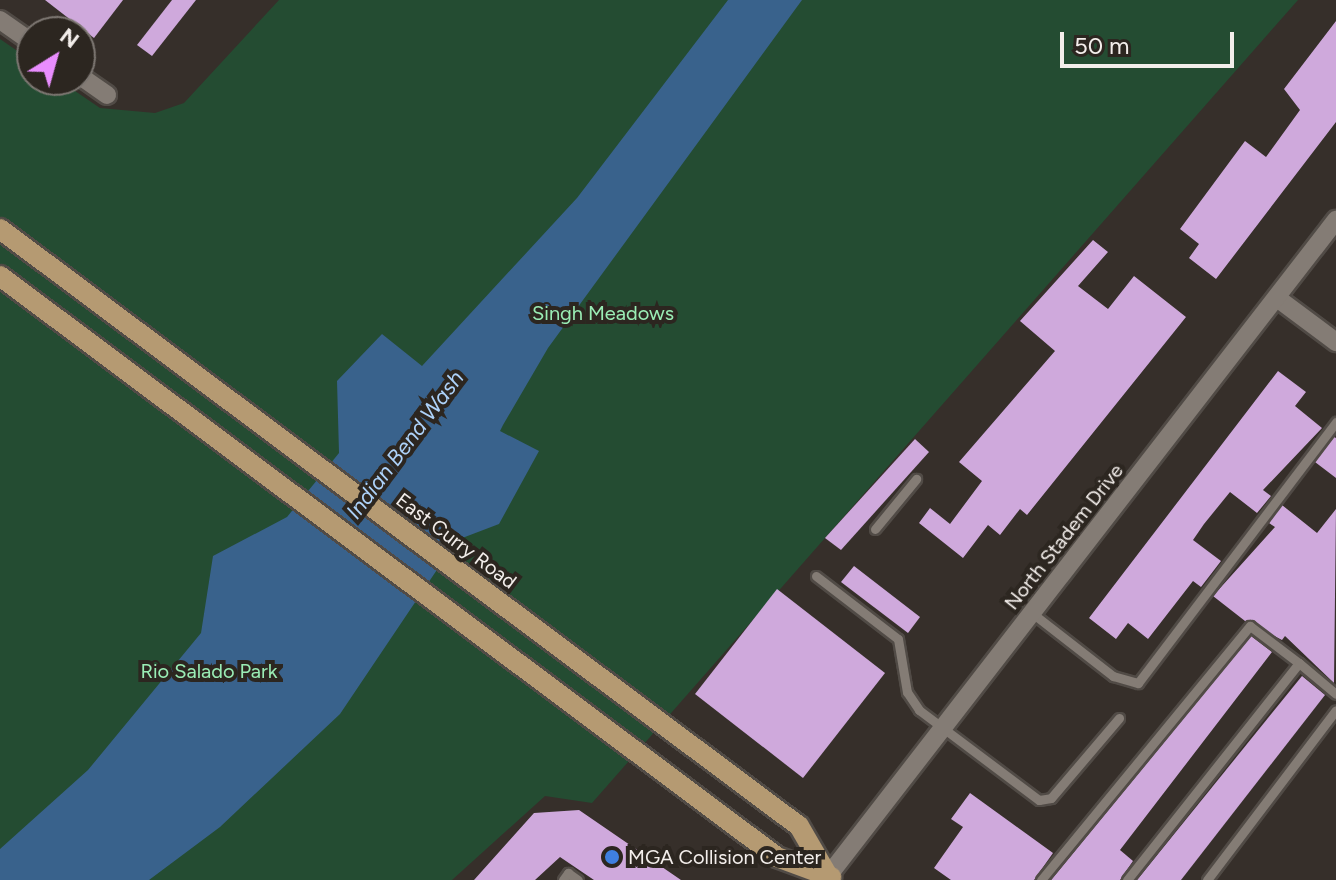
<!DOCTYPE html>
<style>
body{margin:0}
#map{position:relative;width:1336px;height:880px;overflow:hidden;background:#362f2a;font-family:Figtree,sans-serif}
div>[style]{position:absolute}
.green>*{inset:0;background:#244c32}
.water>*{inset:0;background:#39628c}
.building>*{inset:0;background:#cfa9dc}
.roads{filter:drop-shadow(2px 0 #514b46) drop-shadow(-2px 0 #514b46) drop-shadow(0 2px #514b46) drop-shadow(0 -2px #514b46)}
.lane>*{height:9px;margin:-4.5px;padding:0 4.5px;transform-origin:4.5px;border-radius:4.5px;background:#847c75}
.street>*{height:18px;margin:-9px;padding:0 9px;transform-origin:9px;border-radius:9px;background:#847c75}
.primary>*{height:20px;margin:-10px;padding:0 10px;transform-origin:10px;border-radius:10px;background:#b59a72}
.dots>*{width:22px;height:22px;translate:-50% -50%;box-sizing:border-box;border:4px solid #2c2620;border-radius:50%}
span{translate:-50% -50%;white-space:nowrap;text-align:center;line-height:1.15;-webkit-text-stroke:8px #2c2620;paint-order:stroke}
.park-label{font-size:20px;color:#9aedb5}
.street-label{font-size:20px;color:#f3eeeb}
.poi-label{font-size:20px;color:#f3eeeb}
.left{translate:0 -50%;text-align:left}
.water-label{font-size:22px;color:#add2f9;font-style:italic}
.north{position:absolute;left:16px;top:16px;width:80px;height:80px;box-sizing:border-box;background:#2c2620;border:2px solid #7c7671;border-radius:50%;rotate:37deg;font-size:22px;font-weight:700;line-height:32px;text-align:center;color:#f3eeeb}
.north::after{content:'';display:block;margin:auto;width:28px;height:36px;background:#e98dfe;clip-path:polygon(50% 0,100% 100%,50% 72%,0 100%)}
.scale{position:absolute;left:1060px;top:32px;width:174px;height:36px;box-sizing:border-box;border:4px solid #f3eeeb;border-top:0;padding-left:10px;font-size:24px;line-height:28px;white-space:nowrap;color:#f3eeeb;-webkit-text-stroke:6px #2c2620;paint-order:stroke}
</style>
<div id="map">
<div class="green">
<i style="clip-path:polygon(279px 0,1298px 0,592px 803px,545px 796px,452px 880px,0 880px,0 39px,32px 61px,32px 80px,59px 80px,100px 108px,155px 113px,184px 103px)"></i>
</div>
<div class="water">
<i style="clip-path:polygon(728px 0,802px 0,548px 348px,503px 425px,500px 431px,539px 451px,499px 524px,457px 540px,340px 714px,220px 827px,149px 880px,0 880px,0 849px,88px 770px,201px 633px,213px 556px,287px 517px,339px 453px,337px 381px,382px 334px,422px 366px,577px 198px)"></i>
</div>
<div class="building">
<i style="clip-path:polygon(45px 0,123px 0,94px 38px)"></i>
<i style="clip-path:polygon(172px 0,196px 0,152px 56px,137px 45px)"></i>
<i style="clip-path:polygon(1336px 21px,1336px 122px,1216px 279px,1189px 258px,1199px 244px,1180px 229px,1245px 141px,1266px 157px,1300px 110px,1284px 89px)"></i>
<i style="clip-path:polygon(1093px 240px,1108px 252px,1078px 286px,1108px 309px,1134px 276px,1186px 317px,1027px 515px,1020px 509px,1000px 535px,988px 525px,963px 558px,919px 523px,930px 508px,950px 524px,982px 481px,959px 462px,1055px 351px,1020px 321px)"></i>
<i style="clip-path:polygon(1278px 371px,1306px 392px,1295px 406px,1322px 428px,1263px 490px,1271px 496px,1257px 513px,1230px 492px,1204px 524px,1193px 540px,1221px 561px,1201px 587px,1193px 581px,1148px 639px,1128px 623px,1116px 639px,1089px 618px)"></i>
<i style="clip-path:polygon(1334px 437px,1336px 438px,1336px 478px,1315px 462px)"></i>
<i style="clip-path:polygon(915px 439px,929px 452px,841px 550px,825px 538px)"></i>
<i style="clip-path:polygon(1282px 505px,1317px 533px,1336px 509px,1334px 683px,1285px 636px,1282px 640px,1245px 621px,1213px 596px,1275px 527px,1269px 523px)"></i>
<i style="clip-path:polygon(854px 566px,920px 617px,908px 633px,841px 582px)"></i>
<i style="clip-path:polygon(777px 589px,885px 673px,803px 778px,695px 694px)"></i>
<i style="clip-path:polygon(1251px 636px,1272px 652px,1120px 850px,1133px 861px,1120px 880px,1051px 880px)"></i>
<i style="clip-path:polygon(1302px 676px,1325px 695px,1181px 880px,1137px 880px)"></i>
<i style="clip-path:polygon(970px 793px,1053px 853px,1034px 880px,951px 880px,934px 868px,963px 827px,951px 819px)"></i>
<i style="clip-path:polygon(579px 810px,681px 880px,594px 880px,560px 857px,535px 880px,474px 880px,534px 813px)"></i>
</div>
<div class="roads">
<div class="lane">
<i style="left:875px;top:529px;width:65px;rotate:-50.6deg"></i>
<i style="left:816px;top:576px;width:103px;rotate:37.5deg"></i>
<i style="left:898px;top:639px;width:54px;rotate:80.4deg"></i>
<i style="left:907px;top:692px;width:22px;rotate:56deg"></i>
<i style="left:919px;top:710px;width:150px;rotate:36.9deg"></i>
<i style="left:1039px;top:800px;width:12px;rotate:-9deg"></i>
<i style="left:1051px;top:798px;width:105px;rotate:-49.6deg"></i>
<i style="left:1032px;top:613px;width:103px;rotate:37.9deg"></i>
<i style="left:1113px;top:676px;width:26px;rotate:16deg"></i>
<i style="left:1138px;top:683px;width:328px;rotate:-52.8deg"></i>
<i style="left:563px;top:880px;width:9px;rotate:-54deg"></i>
<i style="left:568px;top:873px;width:12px;rotate:35deg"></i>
<i style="left:1041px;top:880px;width:329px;rotate:-50.6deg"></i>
<i style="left:1250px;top:626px;width:61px;rotate:37.1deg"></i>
<i style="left:1127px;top:880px;width:277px;rotate:-51.6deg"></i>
<i style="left:1299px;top:663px;width:48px;rotate:40deg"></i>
<i style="left:1207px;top:880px;width:213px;rotate:-52.8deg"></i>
</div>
<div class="street">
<i style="left:0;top:20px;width:39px;rotate:35deg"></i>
<i style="left:80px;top:76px;width:33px;rotate:35deg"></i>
<i style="left:1277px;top:298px;width:74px;rotate:36.7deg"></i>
<i style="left:825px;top:880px;width:835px;rotate:-52.25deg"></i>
</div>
<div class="primary">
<i style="left:0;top:229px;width:997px;rotate:36.77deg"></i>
<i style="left:799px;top:826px;width:58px;rotate:59.9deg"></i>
<i style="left:0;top:276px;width:970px;rotate:36.79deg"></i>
<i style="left:777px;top:857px;width:58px;rotate:20.3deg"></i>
</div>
</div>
<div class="dots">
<i style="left:612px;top:857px;background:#3f7fe0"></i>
</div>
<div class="park-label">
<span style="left:603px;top:313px">Singh Meadows</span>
<span style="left:209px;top:671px">Rio Salado Park</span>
</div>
<div class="street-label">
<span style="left:1064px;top:537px;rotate:-52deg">North Stadem Drive</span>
<span style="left:456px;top:541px;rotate:37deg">East Curry Road</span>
</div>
<div class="poi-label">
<span class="left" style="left:628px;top:857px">MGA Collision Center</span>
</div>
<div class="water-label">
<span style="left:405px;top:445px;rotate:-53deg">Indian Bend Wash</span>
</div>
<div class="north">N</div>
<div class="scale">50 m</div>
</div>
